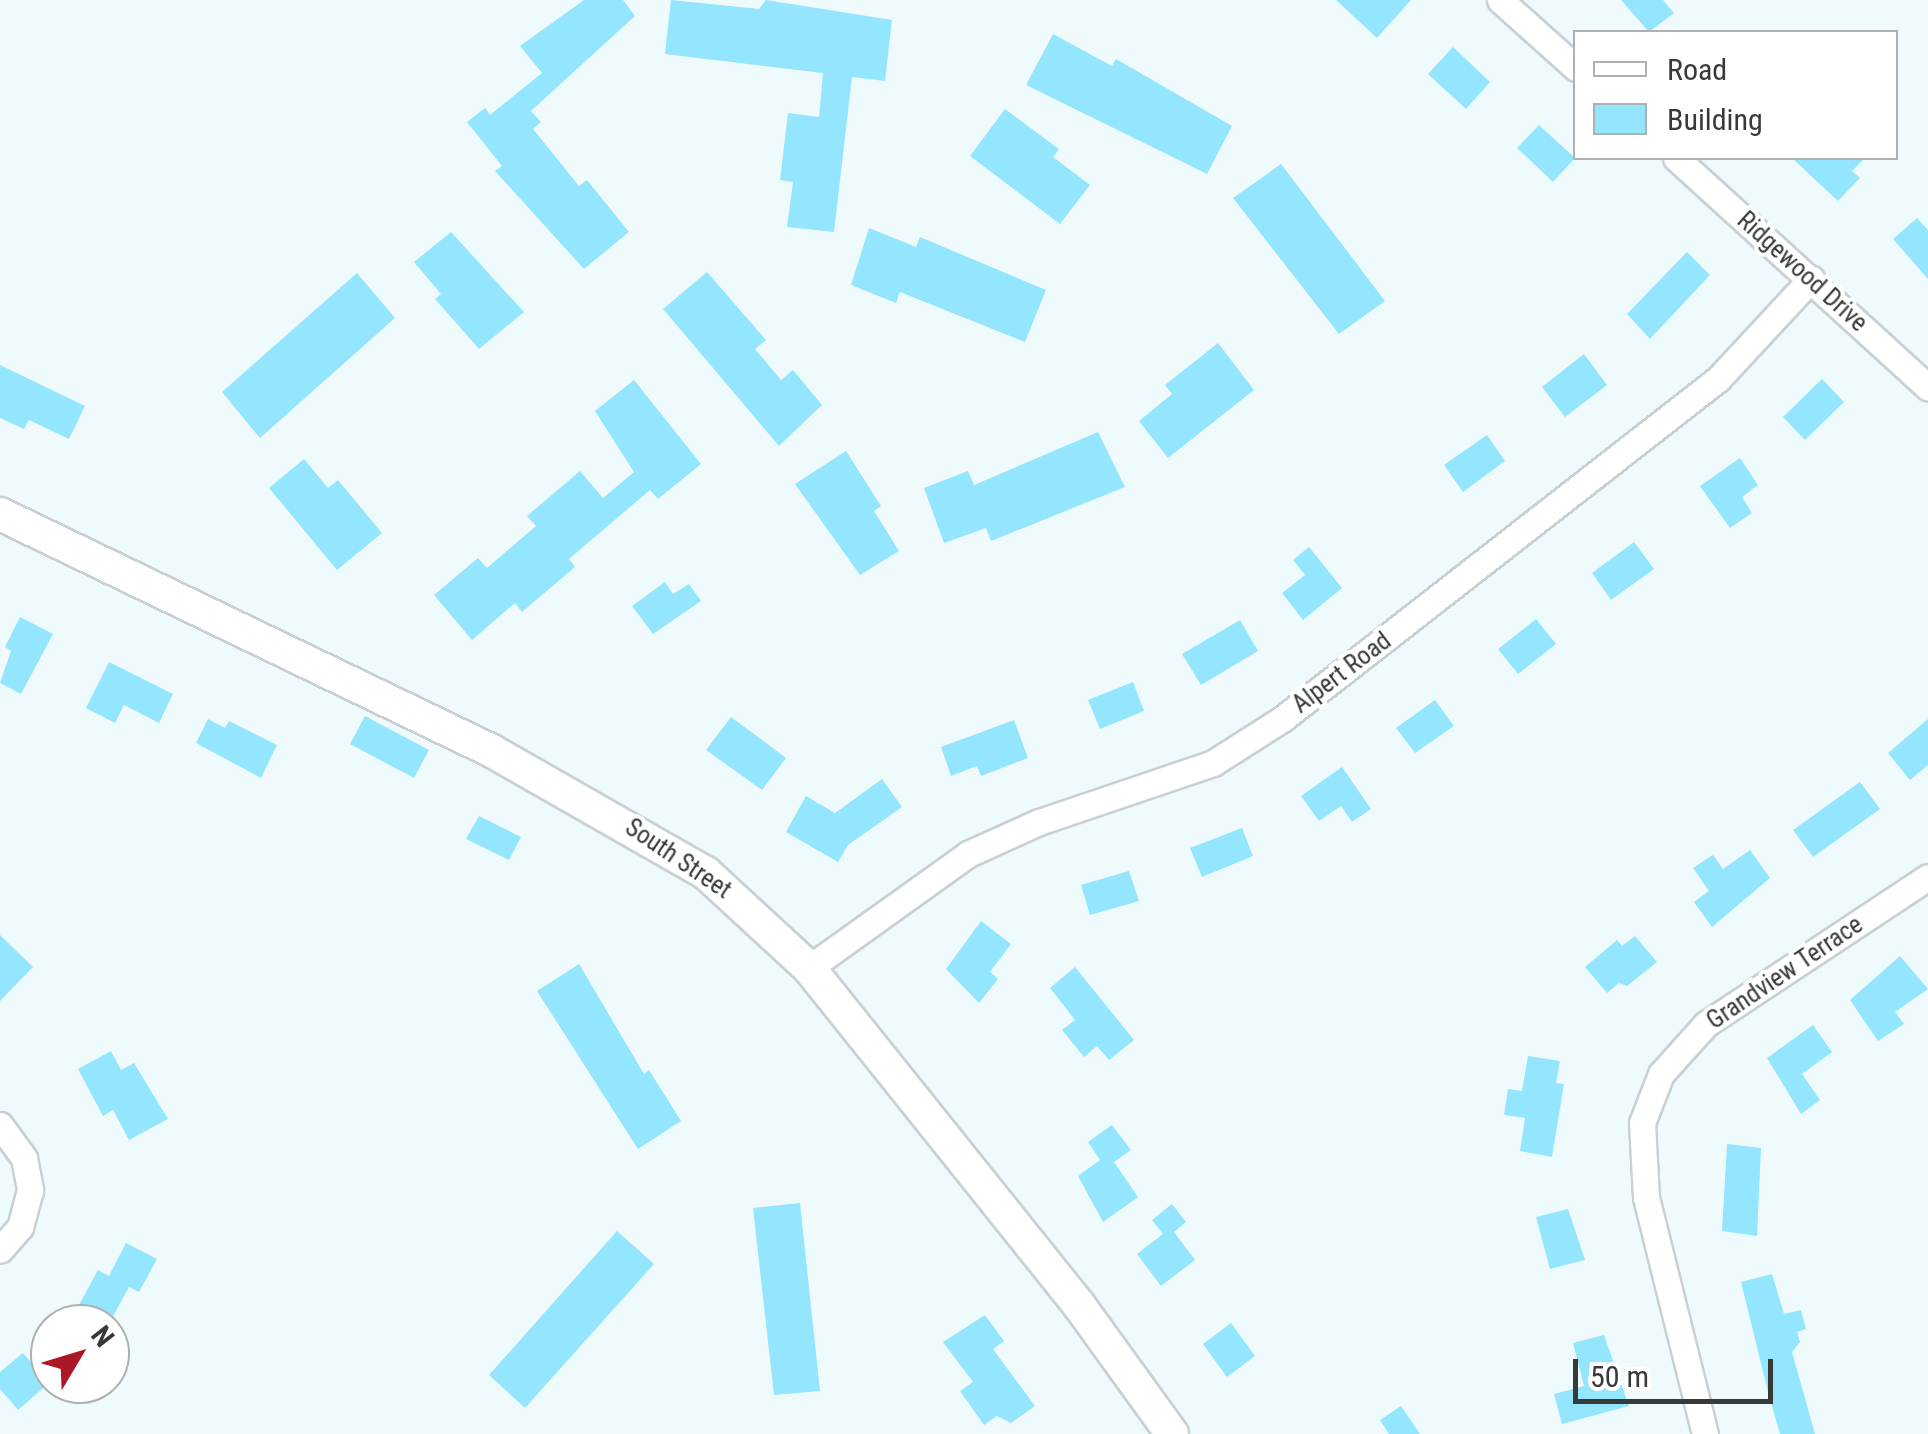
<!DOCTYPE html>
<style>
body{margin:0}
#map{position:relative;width:1928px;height:1434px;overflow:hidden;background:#effafd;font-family:"Roboto Condensed",sans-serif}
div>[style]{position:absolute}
.building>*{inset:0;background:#94e5fe}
.roads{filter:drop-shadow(2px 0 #c7d1d4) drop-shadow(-2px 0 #c7d1d4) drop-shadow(0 2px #c7d1d4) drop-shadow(0 -2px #c7d1d4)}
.minor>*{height:25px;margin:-12.5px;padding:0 12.5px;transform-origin:12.5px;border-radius:12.5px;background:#fff}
.tertiary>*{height:32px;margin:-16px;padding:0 16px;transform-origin:16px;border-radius:16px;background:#fff}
span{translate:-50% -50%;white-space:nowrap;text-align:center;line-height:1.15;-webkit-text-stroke:8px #fff;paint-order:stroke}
.street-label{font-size:25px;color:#363a3b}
.legend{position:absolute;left:1573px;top:30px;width:325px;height:130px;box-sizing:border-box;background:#fff;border:2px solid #afb0b1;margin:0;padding:12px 18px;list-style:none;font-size:30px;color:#363a3b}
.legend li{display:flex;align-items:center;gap:20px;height:50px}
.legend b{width:50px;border:2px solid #afb0b1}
.north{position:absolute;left:30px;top:1304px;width:100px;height:100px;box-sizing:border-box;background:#fff;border:2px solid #afb0b1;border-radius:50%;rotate:52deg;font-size:28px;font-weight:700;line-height:40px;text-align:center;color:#363a3b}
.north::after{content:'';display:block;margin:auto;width:35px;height:45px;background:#ab1727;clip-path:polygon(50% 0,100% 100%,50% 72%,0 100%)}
.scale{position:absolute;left:1573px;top:1359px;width:200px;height:45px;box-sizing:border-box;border:5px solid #363a3b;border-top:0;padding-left:12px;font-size:30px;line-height:35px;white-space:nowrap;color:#363a3b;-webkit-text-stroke:8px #fff;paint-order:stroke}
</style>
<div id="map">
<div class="building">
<i style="clip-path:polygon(584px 0,623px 0,635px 16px,531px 111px,541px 122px,533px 129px,579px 186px,587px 180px,629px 232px,584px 269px,495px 171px,502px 166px,467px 122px,485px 108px,490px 115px,542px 73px,520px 46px)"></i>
<i style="clip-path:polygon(671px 0,759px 9px,766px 0,892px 20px,885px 81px,852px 77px,834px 232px,787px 227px,793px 182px,780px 180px,788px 113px,819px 117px,823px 73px,665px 54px)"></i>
<i style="clip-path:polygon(1336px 0,1411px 0,1377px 38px)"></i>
<i style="clip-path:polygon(1621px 0,1663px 0,1674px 13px,1649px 32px)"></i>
<i style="clip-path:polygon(1053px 34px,1112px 66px,1116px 59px,1232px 126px,1207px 174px,1026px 85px)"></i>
<i style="clip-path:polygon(1453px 47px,1490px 82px,1466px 109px,1428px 74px)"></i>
<i style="clip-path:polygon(1005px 109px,1059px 149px,1053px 157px,1090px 185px,1060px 224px,970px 156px)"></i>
<i style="clip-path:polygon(1539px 125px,1575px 158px,1553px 182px,1517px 148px)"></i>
<i style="clip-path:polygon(1792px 158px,1865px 158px,1852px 171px,1860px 178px,1838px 201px)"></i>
<i style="clip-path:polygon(1281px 164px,1385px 301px,1339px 334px,1233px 198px)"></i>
<i style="clip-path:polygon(1917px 218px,1928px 230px,1928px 279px,1893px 239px)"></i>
<i style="clip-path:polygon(869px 228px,916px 247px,920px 237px,1046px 290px,1025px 342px,900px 292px,896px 303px,851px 285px)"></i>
<i style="clip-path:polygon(451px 232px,524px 312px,479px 349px,435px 299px,441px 294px,414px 262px)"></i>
<i style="clip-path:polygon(1687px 252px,1710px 275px,1650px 339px,1627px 314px)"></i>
<i style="clip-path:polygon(707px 272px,766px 340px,755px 349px,781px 380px,793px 370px,822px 405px,779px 446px,663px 309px)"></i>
<i style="clip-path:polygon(357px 273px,395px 318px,260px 438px,222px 392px)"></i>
<i style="clip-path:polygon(1218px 343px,1254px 390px,1168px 458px,1139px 421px,1172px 394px,1165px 385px)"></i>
<i style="clip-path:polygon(1584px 354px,1607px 385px,1565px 417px,1542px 387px)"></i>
<i style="clip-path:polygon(0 365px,85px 406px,69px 439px,29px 420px,24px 429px,0 418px)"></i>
<i style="clip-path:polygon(1822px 379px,1844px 402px,1805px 440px,1783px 417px)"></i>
<i style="clip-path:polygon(634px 380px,701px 464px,658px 499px,650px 490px,569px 559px,575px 567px,522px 612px,515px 603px,472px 640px,434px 595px,478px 558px,487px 568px,536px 526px,527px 516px,580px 471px,603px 498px,634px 472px,595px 411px)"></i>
<i style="clip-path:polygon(1098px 432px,1125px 487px,991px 541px,986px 528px,944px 543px,924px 488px,968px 471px,974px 485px)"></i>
<i style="clip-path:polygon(1487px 435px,1505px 461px,1463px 492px,1444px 465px)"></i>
<i style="clip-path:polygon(846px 451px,881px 506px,874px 511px,899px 551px,860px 575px,795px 484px)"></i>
<i style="clip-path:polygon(1740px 458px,1758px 485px,1742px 497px,1752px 513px,1730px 528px,1700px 486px)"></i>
<i style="clip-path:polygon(304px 459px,328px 488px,338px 480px,382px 533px,337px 570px,269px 488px)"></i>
<i style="clip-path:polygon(1634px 542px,1654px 569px,1611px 600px,1592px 573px)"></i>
<i style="clip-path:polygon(1309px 547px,1342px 588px,1303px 620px,1282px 593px,1305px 575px,1293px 560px)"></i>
<i style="clip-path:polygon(665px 582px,673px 594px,689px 584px,701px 601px,653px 634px,632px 606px)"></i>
<i style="clip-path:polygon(20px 617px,53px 634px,21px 694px,0 683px,11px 651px,5px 647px)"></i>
<i style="clip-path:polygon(1536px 619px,1556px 644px,1518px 674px,1498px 649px)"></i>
<i style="clip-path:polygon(1240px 620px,1258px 651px,1201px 685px,1182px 654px)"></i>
<i style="clip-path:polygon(109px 662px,173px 694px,159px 723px,124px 705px,115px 723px,86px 708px)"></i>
<i style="clip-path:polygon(1133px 682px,1144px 711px,1100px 729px,1088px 700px)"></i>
<i style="clip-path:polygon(1435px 700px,1454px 726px,1415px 753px,1396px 728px)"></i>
<i style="clip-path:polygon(365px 716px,429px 750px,414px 778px,350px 744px)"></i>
<i style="clip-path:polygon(731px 717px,786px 758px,762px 790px,706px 750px)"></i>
<i style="clip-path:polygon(208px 719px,225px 728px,229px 721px,277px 745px,261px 778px,196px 743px)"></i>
<i style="clip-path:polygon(1928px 719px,1928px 765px,1910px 780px,1888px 753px)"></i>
<i style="clip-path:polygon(1014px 720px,1028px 758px,981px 776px,977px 766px,951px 776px,941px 747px)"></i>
<i style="clip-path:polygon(1342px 767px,1371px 809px,1352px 822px,1341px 806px,1319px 821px,1301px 796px)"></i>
<i style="clip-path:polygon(882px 779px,902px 807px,848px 845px,838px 862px,786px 832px,806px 796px,835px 813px)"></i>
<i style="clip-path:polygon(1860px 782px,1880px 809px,1813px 857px,1793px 830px)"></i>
<i style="clip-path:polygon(479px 816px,521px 837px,509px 860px,466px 839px)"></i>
<i style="clip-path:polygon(1242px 828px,1253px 856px,1202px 877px,1190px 848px)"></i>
<i style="clip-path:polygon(1750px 850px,1770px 878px,1712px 927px,1694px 902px,1709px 891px,1693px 868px,1713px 855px,1723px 869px)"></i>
<i style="clip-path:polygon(1129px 871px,1139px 901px,1090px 915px,1081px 885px)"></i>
<i style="clip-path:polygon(981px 921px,1011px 944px,990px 972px,998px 979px,979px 1003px,946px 969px)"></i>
<i style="clip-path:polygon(0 935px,33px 967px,0 1001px)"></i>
<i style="clip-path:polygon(1635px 936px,1657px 962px,1627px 986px,1619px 983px,1607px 993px,1585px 967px,1617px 940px,1622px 946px)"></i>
<i style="clip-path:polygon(1900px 956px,1928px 989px,1895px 1012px,1904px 1024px,1878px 1041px,1850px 1000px)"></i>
<i style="clip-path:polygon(579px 964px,644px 1074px,649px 1070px,681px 1121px,638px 1149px,537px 991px)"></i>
<i style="clip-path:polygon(1075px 967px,1134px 1040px,1109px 1060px,1097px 1046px,1084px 1057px,1062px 1030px,1075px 1020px,1050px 988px)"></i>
<i style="clip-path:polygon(1813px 1025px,1832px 1052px,1802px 1074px,1820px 1100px,1801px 1114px,1767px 1058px)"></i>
<i style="clip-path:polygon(111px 1051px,121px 1070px,134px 1063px,168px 1119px,129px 1140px,113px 1110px,103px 1116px,78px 1069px)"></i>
<i style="clip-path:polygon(1528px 1056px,1560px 1061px,1556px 1083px,1564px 1084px,1552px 1157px,1520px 1151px,1525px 1118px,1504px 1115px,1508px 1089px,1522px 1091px)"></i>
<i style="clip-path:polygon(1112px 1125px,1131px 1150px,1114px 1162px,1138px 1197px,1103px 1222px,1078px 1176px,1100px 1160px,1088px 1142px)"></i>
<i style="clip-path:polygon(1727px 1144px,1761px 1148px,1757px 1236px,1722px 1231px)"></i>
<i style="clip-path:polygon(800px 1203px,820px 1391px,774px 1395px,753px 1208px)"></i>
<i style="clip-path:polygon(1172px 1204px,1186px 1222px,1174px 1232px,1195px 1260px,1161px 1286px,1137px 1254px,1163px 1234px,1152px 1220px)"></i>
<i style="clip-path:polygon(1568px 1209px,1585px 1260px,1550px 1269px,1536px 1217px)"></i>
<i style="clip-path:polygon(617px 1231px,654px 1264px,525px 1408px,489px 1375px)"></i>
<i style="clip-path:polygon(126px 1243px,157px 1259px,139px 1292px,129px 1287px,110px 1322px,79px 1305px,98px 1270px,109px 1276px)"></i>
<i style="clip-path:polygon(1772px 1274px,1784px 1314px,1801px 1310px,1806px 1329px,1797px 1332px,1800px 1342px,1792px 1352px,1815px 1434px,1780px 1434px,1769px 1396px,1741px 1282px)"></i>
<i style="clip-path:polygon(985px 1315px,1004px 1341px,993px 1349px,1035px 1406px,1011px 1423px,997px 1416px,984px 1425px,960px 1391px,973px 1382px,943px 1342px)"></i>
<i style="clip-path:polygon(1231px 1323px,1255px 1356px,1227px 1377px,1203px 1344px)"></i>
<i style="clip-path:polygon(1604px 1335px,1629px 1406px,1562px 1424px,1554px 1394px,1584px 1386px,1573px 1343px)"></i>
<i style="clip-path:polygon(23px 1353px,49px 1383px,18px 1410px,0 1389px,0 1372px)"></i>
<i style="clip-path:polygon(1401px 1406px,1420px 1434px,1389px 1434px,1380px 1420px)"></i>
</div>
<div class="roads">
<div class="minor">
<i style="left:1500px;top:0;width:102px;rotate:41.8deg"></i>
<i style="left:1676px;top:158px;width:341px;rotate:42.3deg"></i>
<i style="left:809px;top:968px;width:196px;rotate:-35.6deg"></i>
<i style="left:968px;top:854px;width:78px;rotate:-24.3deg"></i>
<i style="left:1039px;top:822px;width:184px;rotate:-18.7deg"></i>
<i style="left:1213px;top:763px;width:82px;rotate:-32.5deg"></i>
<i style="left:1282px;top:719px;width:553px;rotate:-37.95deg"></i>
<i style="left:1718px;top:379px;width:137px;rotate:-47.1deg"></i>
<i style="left:0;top:1125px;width:41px;rotate:54deg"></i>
<i style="left:24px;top:1158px;width:33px;rotate:79deg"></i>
<i style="left:30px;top:1190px;width:38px;rotate:105deg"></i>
<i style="left:20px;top:1227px;width:30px;rotate:131deg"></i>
<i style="left:1705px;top:1434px;width:244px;rotate:-104deg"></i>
<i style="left:1646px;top:1197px;width:74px;rotate:-93.1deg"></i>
<i style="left:1642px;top:1123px;width:53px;rotate:-68.8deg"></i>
<i style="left:1661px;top:1074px;width:67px;rotate:-48deg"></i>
<i style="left:1706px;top:1024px;width:266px;rotate:-33.5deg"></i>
</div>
<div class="tertiary">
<i style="left:0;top:514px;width:546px;rotate:25.72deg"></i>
<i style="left:492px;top:751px;width:246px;rotate:29.7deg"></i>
<i style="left:706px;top:873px;width:140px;rotate:42.7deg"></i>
<i style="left:809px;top:968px;width:432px;rotate:51.3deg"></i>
<i style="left:1079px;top:1305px;width:159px;rotate:54.2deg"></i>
</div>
</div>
<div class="street-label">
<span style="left:1802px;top:272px;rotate:42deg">Ridgewood Drive</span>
<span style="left:1342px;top:673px;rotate:-37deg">Alpert Road</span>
<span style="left:678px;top:859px;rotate:34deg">South Street</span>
<span style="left:1785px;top:973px;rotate:-34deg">Grandview Terrace</span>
</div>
<ul class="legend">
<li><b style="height:12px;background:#fff"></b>Road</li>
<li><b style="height:28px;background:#94e5fe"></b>Building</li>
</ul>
<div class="north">N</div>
<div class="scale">50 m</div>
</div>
